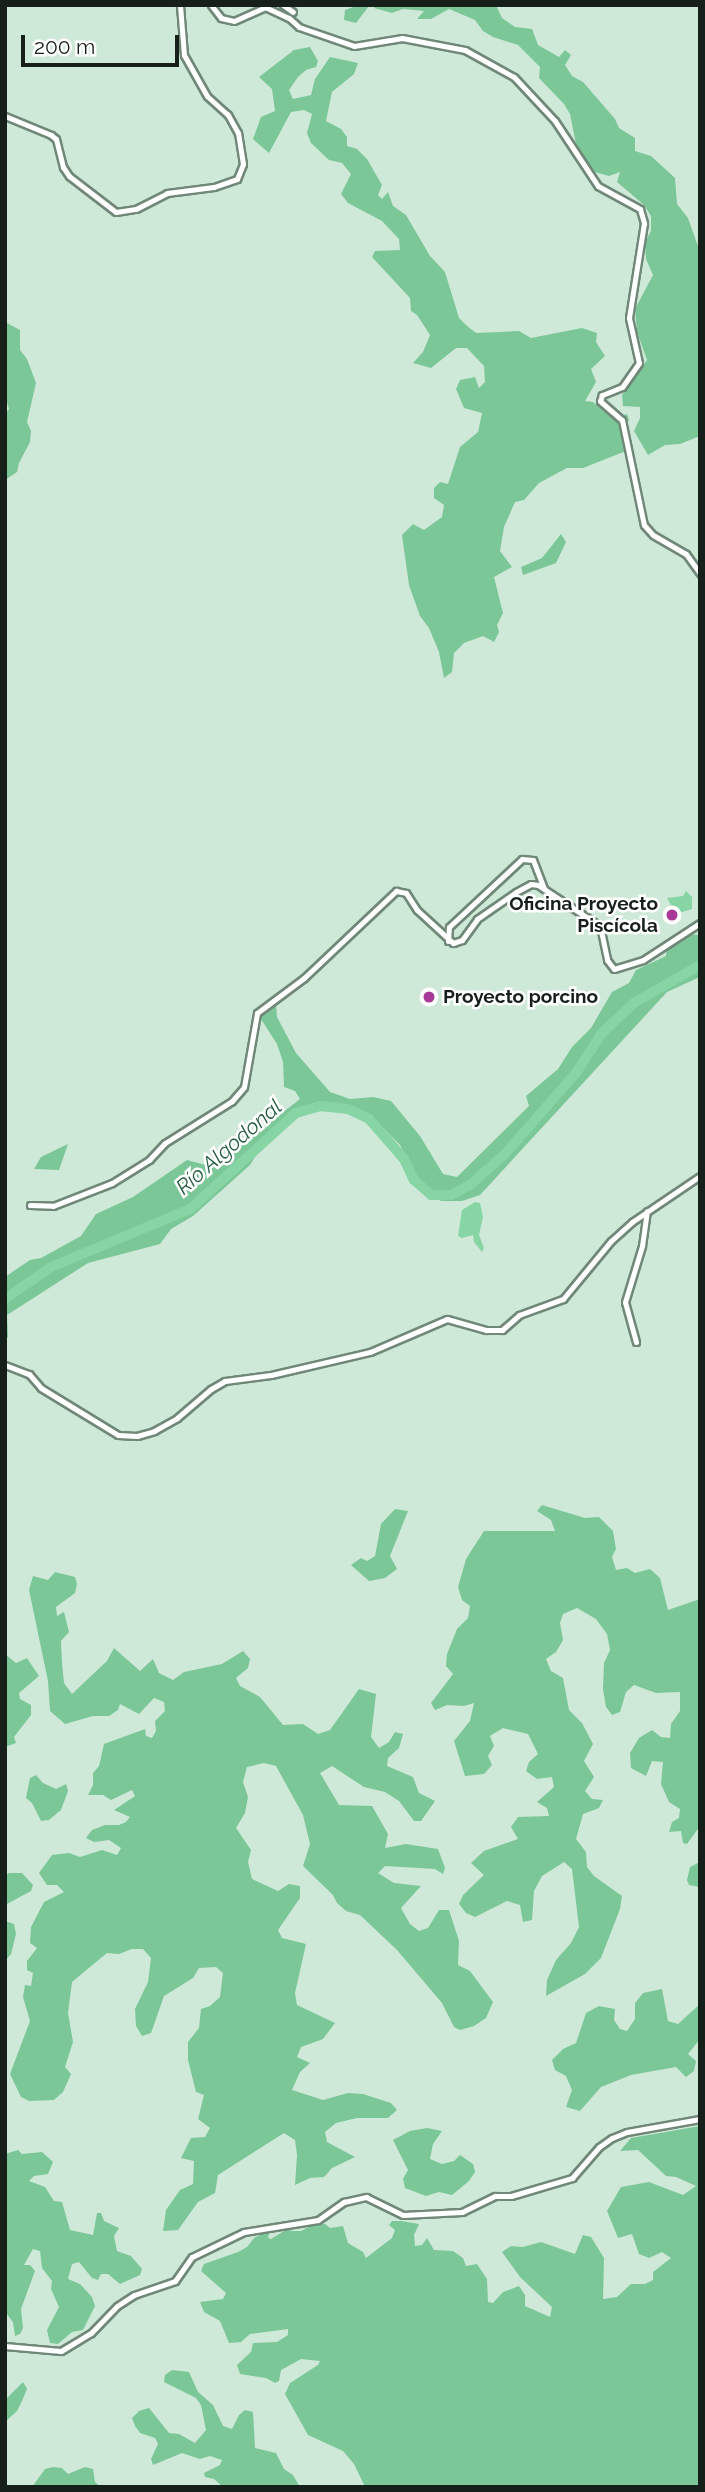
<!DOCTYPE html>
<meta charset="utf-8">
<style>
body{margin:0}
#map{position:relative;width:705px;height:2492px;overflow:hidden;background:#cfe9d8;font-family:Raleway,sans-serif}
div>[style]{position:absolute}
.forest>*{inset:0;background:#7bc798}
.water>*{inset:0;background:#87d4a4}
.river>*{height:10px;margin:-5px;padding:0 5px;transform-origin:5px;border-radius:5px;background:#87d4a4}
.roads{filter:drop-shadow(2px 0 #708878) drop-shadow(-2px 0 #708878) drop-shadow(0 2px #708878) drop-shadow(0 -2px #708878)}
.minor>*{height:5px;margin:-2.5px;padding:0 2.5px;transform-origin:2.5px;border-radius:2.5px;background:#fff}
.dots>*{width:19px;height:19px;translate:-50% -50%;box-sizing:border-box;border:4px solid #fff;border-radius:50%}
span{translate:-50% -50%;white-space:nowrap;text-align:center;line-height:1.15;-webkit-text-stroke:5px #fff;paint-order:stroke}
.poi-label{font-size:19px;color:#161f19;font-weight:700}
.right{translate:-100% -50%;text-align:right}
.left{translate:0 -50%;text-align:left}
.water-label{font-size:21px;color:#245c3d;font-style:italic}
.frame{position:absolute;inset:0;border:7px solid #161f19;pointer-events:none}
.scale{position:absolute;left:21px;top:35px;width:158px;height:32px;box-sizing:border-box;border:4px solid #161f19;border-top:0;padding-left:9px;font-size:21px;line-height:24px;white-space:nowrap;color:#161f19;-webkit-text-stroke:5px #fff;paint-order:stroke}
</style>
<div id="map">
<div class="forest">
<i style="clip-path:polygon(359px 5px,369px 6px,356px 23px,344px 20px,345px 10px)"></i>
<i style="clip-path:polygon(376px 5px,496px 5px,502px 18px,515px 27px,532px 29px,538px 45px,559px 57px,565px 50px,571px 55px,565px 65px,572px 76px,583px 82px,615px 119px,619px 128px,635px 138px,635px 151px,651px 156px,675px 178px,677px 204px,688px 218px,699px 249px,700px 436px,680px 444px,665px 445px,648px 455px,634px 431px,640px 418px,640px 407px,623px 406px,622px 395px,647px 360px,637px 332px,635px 309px,653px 275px,646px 259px,645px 242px,651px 231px,651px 216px,644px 205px,617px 182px,620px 172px,609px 176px,595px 172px,577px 149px,570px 114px,564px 104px,539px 78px,540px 67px,518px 45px,493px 37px,483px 31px,475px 20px,449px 9px,431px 19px,417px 19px,424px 11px,403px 9px,392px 13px,374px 8px)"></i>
<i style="clip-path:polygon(310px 47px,318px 61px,316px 67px,306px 70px,298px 77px,289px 90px,293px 99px,311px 95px,315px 79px,330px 57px,358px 63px,354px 74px,332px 92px,326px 121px,341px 129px,347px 137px,347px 146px,357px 149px,367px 159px,382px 185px,378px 195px,382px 199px,388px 192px,393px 206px,406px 215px,430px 256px,445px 272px,459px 318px,467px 326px,476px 333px,519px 331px,531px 338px,582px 328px,597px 333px,596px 342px,605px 356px,591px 369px,596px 382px,585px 401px,593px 402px,608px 415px,617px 418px,627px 414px,629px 420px,622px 432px,632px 443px,626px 451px,583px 468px,567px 468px,539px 483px,524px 500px,515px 502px,504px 527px,500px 551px,512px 567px,494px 577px,503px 613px,497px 625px,499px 632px,494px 642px,483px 636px,464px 643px,454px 653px,452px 672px,444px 678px,439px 652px,429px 628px,420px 616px,409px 585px,402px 535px,413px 524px,424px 530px,442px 517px,444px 505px,434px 498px,434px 488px,440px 482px,448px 484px,460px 447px,478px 432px,482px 413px,464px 408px,456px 389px,460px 380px,475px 377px,479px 388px,485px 382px,484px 366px,467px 348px,456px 348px,431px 368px,413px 363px,423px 352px,430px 335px,417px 315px,411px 311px,410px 298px,372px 257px,375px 251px,400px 250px,399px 239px,382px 221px,348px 203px,341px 194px,351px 174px,342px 163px,329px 160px,311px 143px,307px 133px,312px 114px,304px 110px,291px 112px,269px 153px,253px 139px,261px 117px,275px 111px,272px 89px,259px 77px,294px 50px)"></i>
<i style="clip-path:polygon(5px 322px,20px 330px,20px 350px,27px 359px,36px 383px,27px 422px,31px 431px,30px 442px,19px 463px,17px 472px,5px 480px,5px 414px,9px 409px,5px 396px)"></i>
<i style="clip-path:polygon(561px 534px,566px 542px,556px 563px,523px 575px,521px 567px,542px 558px)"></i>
<i style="clip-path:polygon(686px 934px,700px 935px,700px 977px,667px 992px,480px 1195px,462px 1201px,441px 1201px,421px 1185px,400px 1145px,377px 1122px,347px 1108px,320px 1105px,295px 1113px,267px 1137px,250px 1165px,193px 1216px,171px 1229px,160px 1244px,88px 1263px,7px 1315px,8px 1337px,5px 1340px,5px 1277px,30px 1260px,41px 1258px,81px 1236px,96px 1214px,133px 1197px,187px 1160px,213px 1167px,300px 1099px,295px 1091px,284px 1087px,283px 1062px,277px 1044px,259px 1016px,266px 1009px,276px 1005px,277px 1017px,296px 1053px,330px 1092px,350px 1099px,373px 1097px,391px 1101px,420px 1136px,443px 1174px,457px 1177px,529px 1106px,526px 1096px,558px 1069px,572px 1047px,591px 1028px,612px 992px,629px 983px,636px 970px,666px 956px,667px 946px)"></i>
<i style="clip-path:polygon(68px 1144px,59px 1170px,34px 1169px,41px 1157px)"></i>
<i style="clip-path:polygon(542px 1505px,585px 1518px,599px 1517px,613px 1531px,616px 1549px,612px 1557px,616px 1570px,627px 1568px,635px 1573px,650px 1569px,660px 1578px,668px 1610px,700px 1599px,700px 1826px,687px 1844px,683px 1843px,681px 1831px,669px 1832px,672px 1822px,679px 1818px,680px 1809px,669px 1802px,661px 1784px,663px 1762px,652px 1761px,646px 1776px,631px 1768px,630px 1753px,639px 1738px,652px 1730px,661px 1737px,670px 1738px,671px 1724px,680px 1711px,680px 1692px,656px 1693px,634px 1685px,626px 1692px,620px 1712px,612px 1715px,606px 1707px,603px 1689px,604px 1663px,610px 1650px,607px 1634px,596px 1619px,577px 1608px,563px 1614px,560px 1623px,563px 1640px,556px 1652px,546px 1659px,551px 1671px,563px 1678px,569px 1710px,582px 1723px,593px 1744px,584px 1761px,594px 1777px,585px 1791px,592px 1799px,603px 1800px,599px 1808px,583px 1814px,576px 1839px,586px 1852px,587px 1867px,594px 1876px,622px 1896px,620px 1909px,601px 1958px,585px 1974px,546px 1996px,547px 1980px,556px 1960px,571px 1943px,579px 1927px,572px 1869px,564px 1862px,542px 1876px,534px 1891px,532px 1920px,523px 1922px,520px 1905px,507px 1901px,475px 1917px,466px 1913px,459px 1904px,463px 1895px,484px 1875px,471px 1863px,484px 1851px,518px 1839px,511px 1827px,518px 1817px,549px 1816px,547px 1808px,537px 1802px,554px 1787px,552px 1777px,537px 1779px,526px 1771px,529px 1762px,538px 1754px,528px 1734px,503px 1728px,490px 1736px,494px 1746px,488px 1756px,492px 1765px,484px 1774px,465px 1776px,454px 1741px,470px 1721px,474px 1703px,464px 1706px,447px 1705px,435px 1710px,431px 1703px,453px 1674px,446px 1666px,447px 1654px,457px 1629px,468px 1618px,470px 1606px,462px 1600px,458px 1587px,466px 1559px,484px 1531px,555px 1531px,551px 1520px,537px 1511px)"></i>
<i style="clip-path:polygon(395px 1509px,408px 1511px,390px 1556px,397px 1569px,385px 1578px,369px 1581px,351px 1565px,361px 1558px,367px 1561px,375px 1556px,381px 1524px)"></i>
<i style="clip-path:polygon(55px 1572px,75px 1577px,77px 1584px,75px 1593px,56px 1607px,57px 1616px,64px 1612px,69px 1632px,61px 1641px,62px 1663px,64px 1683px,72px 1694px,107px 1661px,114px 1648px,140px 1671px,153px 1659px,159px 1673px,173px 1680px,184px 1672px,222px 1664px,243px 1651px,250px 1659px,248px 1668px,236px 1678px,240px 1686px,260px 1697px,283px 1725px,303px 1724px,318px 1734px,330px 1730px,359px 1689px,376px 1694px,371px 1737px,379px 1748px,389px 1742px,395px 1732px,403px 1734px,399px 1748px,388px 1758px,387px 1766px,413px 1777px,419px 1793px,435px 1801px,421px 1821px,414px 1821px,399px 1801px,385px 1792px,364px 1787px,332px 1766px,320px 1773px,339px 1805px,372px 1806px,388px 1834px,385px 1848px,406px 1844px,438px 1849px,445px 1868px,443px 1874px,435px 1869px,385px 1866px,378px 1873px,394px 1883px,421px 1886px,401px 1908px,410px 1924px,419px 1931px,428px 1928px,439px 1910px,449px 1910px,459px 1941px,458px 1965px,470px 1971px,493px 2002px,486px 2018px,474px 2026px,460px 2030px,454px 2027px,442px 2003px,397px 1950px,360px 1915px,346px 1911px,337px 1903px,333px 1895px,303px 1866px,310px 1844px,303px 1815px,276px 1766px,264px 1763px,247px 1767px,243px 1782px,248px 1797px,245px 1813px,236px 1828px,251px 1850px,248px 1862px,252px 1879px,278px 1891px,289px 1884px,300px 1886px,300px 1898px,278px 1930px,282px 1938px,306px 1944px,295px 1993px,297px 2005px,335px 2023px,323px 2039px,301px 2047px,297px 2057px,310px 2063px,300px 2072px,292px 2090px,323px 2100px,348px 2093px,363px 2094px,391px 2103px,397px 2110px,388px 2118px,357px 2118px,336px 2123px,325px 2132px,327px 2142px,355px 2157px,332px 2168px,324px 2177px,310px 2178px,295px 2185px,297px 2155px,295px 2140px,284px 2133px,218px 2175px,215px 2193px,198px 2202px,178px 2230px,163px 2231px,166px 2210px,180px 2190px,193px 2184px,194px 2161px,181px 2158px,191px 2138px,205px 2137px,210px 2128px,198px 2119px,204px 2095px,196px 2092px,188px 2060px,188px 2042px,199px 2028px,201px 2009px,210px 2006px,220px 1997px,223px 1973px,216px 1967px,199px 1968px,193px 1978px,164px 1996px,151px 2033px,142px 2036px,136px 2026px,135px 2009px,148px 1982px,151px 1958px,143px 1949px,132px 1949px,119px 1954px,107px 1953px,72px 1982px,68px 2013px,73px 2042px,65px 2067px,71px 2074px,63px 2092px,54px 2100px,29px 2101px,21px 2097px,10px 2074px,30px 2021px,23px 1997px,25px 1985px,31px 1986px,33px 1973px,27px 1970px,27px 1961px,37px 1948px,30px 1943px,31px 1927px,44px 1902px,64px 1892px,57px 1885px,47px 1885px,39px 1873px,52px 1855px,69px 1853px,80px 1857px,102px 1850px,117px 1855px,121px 1848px,109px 1840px,94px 1842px,86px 1838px,92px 1830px,105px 1825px,119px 1825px,126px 1822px,130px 1817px,114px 1810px,135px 1796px,132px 1790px,111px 1800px,103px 1795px,88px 1795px,93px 1785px,93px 1773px,99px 1766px,104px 1744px,145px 1729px,146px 1736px,152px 1738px,156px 1731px,155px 1721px,165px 1711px,164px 1702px,154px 1698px,139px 1714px,120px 1704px,118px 1710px,109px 1716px,93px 1716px,65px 1724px,50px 1711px,48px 1681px,29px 1590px,33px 1576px,48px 1580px)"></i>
<i style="clip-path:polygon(5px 1654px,16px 1663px,27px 1658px,39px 1676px,19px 1693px,20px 1699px,31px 1705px,31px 1715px,14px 1737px,16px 1743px,5px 1747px)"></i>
<i style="clip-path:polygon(36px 1775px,43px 1783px,56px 1789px,66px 1784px,68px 1791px,61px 1810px,49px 1820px,41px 1821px,32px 1803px,26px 1798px,30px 1778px)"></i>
<i style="clip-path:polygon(700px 1862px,700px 1887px,689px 1885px,687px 1880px,690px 1867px)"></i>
<i style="clip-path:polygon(9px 1873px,22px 1873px,33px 1885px,31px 1891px,5px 1905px,5px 1876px)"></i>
<i style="clip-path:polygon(5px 1921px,14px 1924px,16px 1934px,11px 1954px,5px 1961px)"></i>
<i style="clip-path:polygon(662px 1989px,668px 2021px,678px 2024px,700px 2004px,700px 2039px,688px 2054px,696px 2061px,694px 2071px,686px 2077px,676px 2067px,631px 2075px,601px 2087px,580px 2111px,566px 2107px,572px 2090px,566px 2076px,555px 2070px,552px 2060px,563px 2049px,576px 2043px,586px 2013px,599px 2006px,615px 2009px,614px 2020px,620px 2029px,627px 2031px,635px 2019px,635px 2003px,643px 1993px)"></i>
<i style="clip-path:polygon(700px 2126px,700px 2487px,365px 2487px,354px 2464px,343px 2451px,308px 2435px,285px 2394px,290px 2383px,318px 2365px,320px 2361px,301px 2359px,281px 2370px,279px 2381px,275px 2383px,266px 2378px,240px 2374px,237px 2365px,251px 2352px,253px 2343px,277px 2342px,288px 2335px,288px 2329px,250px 2334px,241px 2342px,229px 2343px,220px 2321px,204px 2312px,200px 2302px,223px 2299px,226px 2293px,201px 2271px,204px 2264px,238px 2252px,247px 2247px,254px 2238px,270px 2230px,268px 2238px,271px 2239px,289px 2228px,291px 2231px,301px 2231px,312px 2225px,325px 2224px,330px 2228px,343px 2226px,348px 2243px,363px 2252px,366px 2258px,392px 2238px,395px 2230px,389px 2225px,392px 2221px,401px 2221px,419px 2224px,414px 2235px,415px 2246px,422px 2245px,427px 2238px,434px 2250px,453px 2251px,463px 2258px,466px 2266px,477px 2264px,487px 2279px,488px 2302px,493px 2303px,503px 2292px,519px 2286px,525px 2295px,525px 2306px,550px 2317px,552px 2307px,520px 2277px,502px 2252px,511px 2246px,523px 2247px,541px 2242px,575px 2254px,583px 2235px,591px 2237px,604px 2258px,603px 2299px,617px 2297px,631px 2284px,645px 2284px,653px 2280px,653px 2272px,671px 2258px,662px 2252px,649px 2258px,639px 2254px,632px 2234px,618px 2238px,607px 2211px,621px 2187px,649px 2182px,683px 2195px,696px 2186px,676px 2177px,666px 2176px,638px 2150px,620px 2151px,631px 2138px)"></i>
<i style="clip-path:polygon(427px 2128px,442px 2131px,433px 2144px,430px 2159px,442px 2164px,454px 2161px,460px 2155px,473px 2164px,475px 2172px,469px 2181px,452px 2195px,439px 2192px,426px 2196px,405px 2188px,403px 2179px,408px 2170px,393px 2140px,410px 2131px)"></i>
<i style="clip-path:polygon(18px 2150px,22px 2154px,42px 2152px,53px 2162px,48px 2174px,34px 2176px,29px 2181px,45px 2187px,54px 2201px,62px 2202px,70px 2230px,93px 2235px,97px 2213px,101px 2213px,104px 2221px,119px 2228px,114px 2236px,117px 2251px,131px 2256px,142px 2269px,140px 2275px,120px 2284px,108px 2274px,101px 2274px,98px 2280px,92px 2278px,79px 2262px,72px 2264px,68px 2279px,80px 2284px,92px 2297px,95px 2306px,83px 2330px,72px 2332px,58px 2344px,50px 2343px,47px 2330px,59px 2307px,51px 2289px,52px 2281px,42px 2268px,40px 2251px,33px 2249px,24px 2265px,30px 2265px,35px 2271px,21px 2309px,23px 2328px,20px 2334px,15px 2336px,13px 2322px,5px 2312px,5px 2154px)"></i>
<i style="clip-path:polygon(172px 2370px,189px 2372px,198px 2392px,213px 2405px,223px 2426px,232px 2429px,239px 2415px,245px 2410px,253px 2412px,255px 2448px,276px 2453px,284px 2469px,293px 2475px,300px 2487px,223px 2487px,214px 2479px,205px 2477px,204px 2473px,220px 2465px,222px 2460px,210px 2456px,200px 2459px,182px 2453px,153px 2465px,151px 2459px,158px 2444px,155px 2438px,140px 2433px,135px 2426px,132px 2418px,139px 2411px,149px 2408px,169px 2433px,179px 2434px,195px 2443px,206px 2430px,201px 2405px,196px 2398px,164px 2382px,165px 2375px)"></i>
<i style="clip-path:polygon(23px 2382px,27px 2389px,22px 2401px,17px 2411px,5px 2422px,5px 2400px)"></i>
<i style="clip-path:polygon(53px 2467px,62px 2468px,68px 2474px,85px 2467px,93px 2469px,95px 2482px,101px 2487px,32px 2487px,45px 2469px)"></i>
</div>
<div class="water">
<i style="clip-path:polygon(686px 891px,692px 897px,692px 909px,676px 914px,667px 898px,683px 896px)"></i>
<i style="clip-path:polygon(475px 1202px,480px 1203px,483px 1217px,479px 1235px,484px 1248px,482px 1252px,474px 1242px,473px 1235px,462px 1238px,458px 1236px,462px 1210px)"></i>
</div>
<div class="river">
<i style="left:5px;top:1299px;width:56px;rotate:-34.8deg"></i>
<i style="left:51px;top:1267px;width:151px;rotate:-22.6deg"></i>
<i style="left:190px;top:1209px;width:143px;rotate:-42.2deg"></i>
<i style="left:296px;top:1113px;width:25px;rotate:-16deg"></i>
<i style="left:320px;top:1106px;width:28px;rotate:6deg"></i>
<i style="left:348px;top:1109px;width:23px;rotate:25deg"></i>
<i style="left:369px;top:1119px;width:53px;rotate:48.8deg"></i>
<i style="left:404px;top:1159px;width:23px;rotate:65deg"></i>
<i style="left:414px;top:1180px;width:23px;rotate:41deg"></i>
<i style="left:431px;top:1195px;width:20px"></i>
<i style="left:451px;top:1195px;width:21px;rotate:-28deg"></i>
<i style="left:470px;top:1185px;width:47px;rotate:-41.5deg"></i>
<i style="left:505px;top:1154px;width:108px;rotate:-48.8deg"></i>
<i style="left:576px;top:1073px;width:48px;rotate:-57deg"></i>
<i style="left:602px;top:1033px;width:44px;rotate:-43.2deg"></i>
<i style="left:634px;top:1003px;width:76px;rotate:-29.9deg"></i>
</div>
<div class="roads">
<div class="minor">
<i style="left:211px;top:5px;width:16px;rotate:52deg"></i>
<i style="left:221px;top:18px;width:13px;rotate:13deg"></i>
<i style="left:234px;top:21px;width:34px;rotate:-24deg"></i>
<i style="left:265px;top:7px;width:26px;rotate:25deg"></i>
<i style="left:289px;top:18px;width:13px;rotate:42deg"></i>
<i style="left:299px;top:27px;width:58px;rotate:19.1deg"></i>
<i style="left:354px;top:46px;width:49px;rotate:-9.5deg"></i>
<i style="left:402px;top:38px;width:64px;rotate:10.8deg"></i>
<i style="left:465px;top:50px;width:56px;rotate:28.9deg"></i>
<i style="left:514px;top:77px;width:60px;rotate:47deg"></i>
<i style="left:555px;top:121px;width:78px;rotate:56.5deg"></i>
<i style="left:598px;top:186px;width:48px;rotate:28.7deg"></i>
<i style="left:640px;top:209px;width:15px;rotate:74deg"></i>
<i style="left:644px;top:223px;width:96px;rotate:99deg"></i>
<i style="left:629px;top:318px;width:46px;rotate:77.5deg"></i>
<i style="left:639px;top:363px;width:29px;rotate:125deg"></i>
<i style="left:622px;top:387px;width:22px;rotate:158deg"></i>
<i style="left:602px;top:395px;width:6px;rotate:108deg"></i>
<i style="left:600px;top:401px;width:29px;rotate:41deg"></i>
<i style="left:622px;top:420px;width:107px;rotate:78.2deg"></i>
<i style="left:644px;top:525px;width:13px;rotate:48deg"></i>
<i style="left:653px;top:535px;width:38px;rotate:30deg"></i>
<i style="left:686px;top:554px;width:24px;rotate:54deg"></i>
<i style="left:283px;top:5px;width:12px;rotate:35deg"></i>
<i style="left:5px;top:116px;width:50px;rotate:22.4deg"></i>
<i style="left:51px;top:135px;width:6px;rotate:39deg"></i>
<i style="left:56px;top:139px;width:29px;rotate:76deg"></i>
<i style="left:63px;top:167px;width:11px;rotate:56deg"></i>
<i style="left:69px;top:176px;width:59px;rotate:37.5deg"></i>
<i style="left:116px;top:212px;width:20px;rotate:-9deg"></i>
<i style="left:136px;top:209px;width:35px;rotate:-27deg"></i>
<i style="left:167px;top:193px;width:47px;rotate:-7.3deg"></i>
<i style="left:214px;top:187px;width:24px;rotate:-19deg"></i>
<i style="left:237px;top:179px;width:16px;rotate:-68deg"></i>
<i style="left:243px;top:164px;width:31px;rotate:-99deg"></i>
<i style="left:238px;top:133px;width:21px;rotate:-119deg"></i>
<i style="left:228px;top:115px;width:28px;rotate:-138deg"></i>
<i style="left:207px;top:96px;width:47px;rotate:-119.3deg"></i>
<i style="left:184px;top:55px;width:50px;rotate:-94.6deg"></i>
<i style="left:448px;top:941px;width:14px;rotate:-86deg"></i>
<i style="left:449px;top:927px;width:100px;rotate:-43deg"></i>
<i style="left:522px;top:859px;width:11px;rotate:5deg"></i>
<i style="left:533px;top:860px;width:31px;rotate:69deg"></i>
<i style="left:30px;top:1205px;width:23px;rotate:2deg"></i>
<i style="left:53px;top:1206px;width:63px;rotate:-21.3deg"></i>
<i style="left:112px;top:1183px;width:44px;rotate:-31.9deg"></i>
<i style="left:149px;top:1160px;width:23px;rotate:-47deg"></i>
<i style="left:165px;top:1143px;width:79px;rotate:-32.1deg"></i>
<i style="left:232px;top:1101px;width:18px;rotate:-49deg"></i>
<i style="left:244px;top:1087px;width:75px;rotate:-80deg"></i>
<i style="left:257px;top:1013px;width:59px;rotate:-36.7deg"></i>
<i style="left:304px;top:978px;width:127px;rotate:-43.4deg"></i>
<i style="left:396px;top:891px;width:10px;rotate:11deg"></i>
<i style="left:406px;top:893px;width:20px;rotate:57deg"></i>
<i style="left:417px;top:910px;width:49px;rotate:42.5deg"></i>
<i style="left:453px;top:943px;width:9px;rotate:-18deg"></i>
<i style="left:462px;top:940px;width:26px;rotate:-54deg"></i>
<i style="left:477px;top:919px;width:47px;rotate:-34.7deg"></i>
<i style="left:516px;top:892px;width:17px;rotate:-28deg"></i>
<i style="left:531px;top:884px;width:7px;rotate:8deg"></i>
<i style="left:538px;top:885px;width:74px;rotate:33.5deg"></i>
<i style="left:600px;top:926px;width:35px;rotate:78deg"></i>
<i style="left:607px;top:960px;width:11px;rotate:52deg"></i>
<i style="left:614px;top:969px;width:30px;rotate:-17deg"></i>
<i style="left:643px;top:960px;width:68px;rotate:-33deg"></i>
<i style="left:636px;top:1342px;width:41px;rotate:-105.4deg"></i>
<i style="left:625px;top:1302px;width:59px;rotate:-73.1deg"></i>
<i style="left:642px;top:1246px;width:35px;rotate:-82deg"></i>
<i style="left:5px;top:1365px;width:26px;rotate:21deg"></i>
<i style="left:29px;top:1374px;width:18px;rotate:49deg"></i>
<i style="left:41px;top:1388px;width:90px;rotate:31.4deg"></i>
<i style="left:118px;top:1435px;width:19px;rotate:3deg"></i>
<i style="left:137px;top:1436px;width:18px;rotate:-16deg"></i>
<i style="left:154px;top:1431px;width:26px;rotate:-29deg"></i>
<i style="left:177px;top:1418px;width:45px;rotate:-40.5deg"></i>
<i style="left:211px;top:1389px;width:16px;rotate:-30deg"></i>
<i style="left:225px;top:1381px;width:46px;rotate:-7.4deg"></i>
<i style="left:271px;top:1375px;width:102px;rotate:-13.1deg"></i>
<i style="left:370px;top:1352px;width:84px;rotate:-23.2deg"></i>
<i style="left:447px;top:1319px;width:41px;rotate:15.8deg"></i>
<i style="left:486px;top:1330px;width:16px"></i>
<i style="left:502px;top:1330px;width:23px;rotate:-41deg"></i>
<i style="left:519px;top:1315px;width:47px;rotate:-20deg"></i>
<i style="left:563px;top:1299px;width:75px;rotate:-50.4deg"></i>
<i style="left:611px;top:1241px;width:28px;rotate:-42deg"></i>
<i style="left:632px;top:1222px;width:82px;rotate:-34.1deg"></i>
<i style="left:5px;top:2346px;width:56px;rotate:5.1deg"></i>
<i style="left:61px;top:2351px;width:35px;rotate:-31deg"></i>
<i style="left:91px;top:2333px;width:37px;rotate:-46deg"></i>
<i style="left:117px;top:2306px;width:20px;rotate:-33deg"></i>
<i style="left:134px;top:2295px;width:43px;rotate:-18.9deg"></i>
<i style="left:175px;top:2281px;width:29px;rotate:-55deg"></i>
<i style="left:192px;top:2257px;width:58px;rotate:-25.7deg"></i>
<i style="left:244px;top:2232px;width:75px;rotate:-9.2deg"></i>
<i style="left:318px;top:2220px;width:32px;rotate:-35deg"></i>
<i style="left:344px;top:2202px;width:23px;rotate:-13deg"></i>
<i style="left:366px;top:2197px;width:41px;rotate:25.9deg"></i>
<i style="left:403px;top:2215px;width:59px;rotate:-2.9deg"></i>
<i style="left:462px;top:2212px;width:37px;rotate:-26deg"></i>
<i style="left:495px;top:2196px;width:16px"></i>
<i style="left:511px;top:2196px;width:64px;rotate:-16.4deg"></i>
<i style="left:572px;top:2178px;width:41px;rotate:-48.9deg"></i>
<i style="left:599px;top:2147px;width:16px;rotate:-35deg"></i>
<i style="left:612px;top:2138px;width:16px;rotate:-22deg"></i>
<i style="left:627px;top:2132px;width:74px;rotate:-10.1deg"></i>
</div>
</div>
<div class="dots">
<i style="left:672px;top:915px;background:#a93997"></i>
<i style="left:429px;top:997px;background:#a93997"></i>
</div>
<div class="poi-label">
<span class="right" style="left:658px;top:915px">Oficina Proyecto<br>Piscícola</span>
<span class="left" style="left:443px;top:997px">Proyecto porcino</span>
</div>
<div class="water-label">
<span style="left:229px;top:1147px;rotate:-41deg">Río Algodonal</span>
</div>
<div class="frame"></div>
<div class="scale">200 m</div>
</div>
